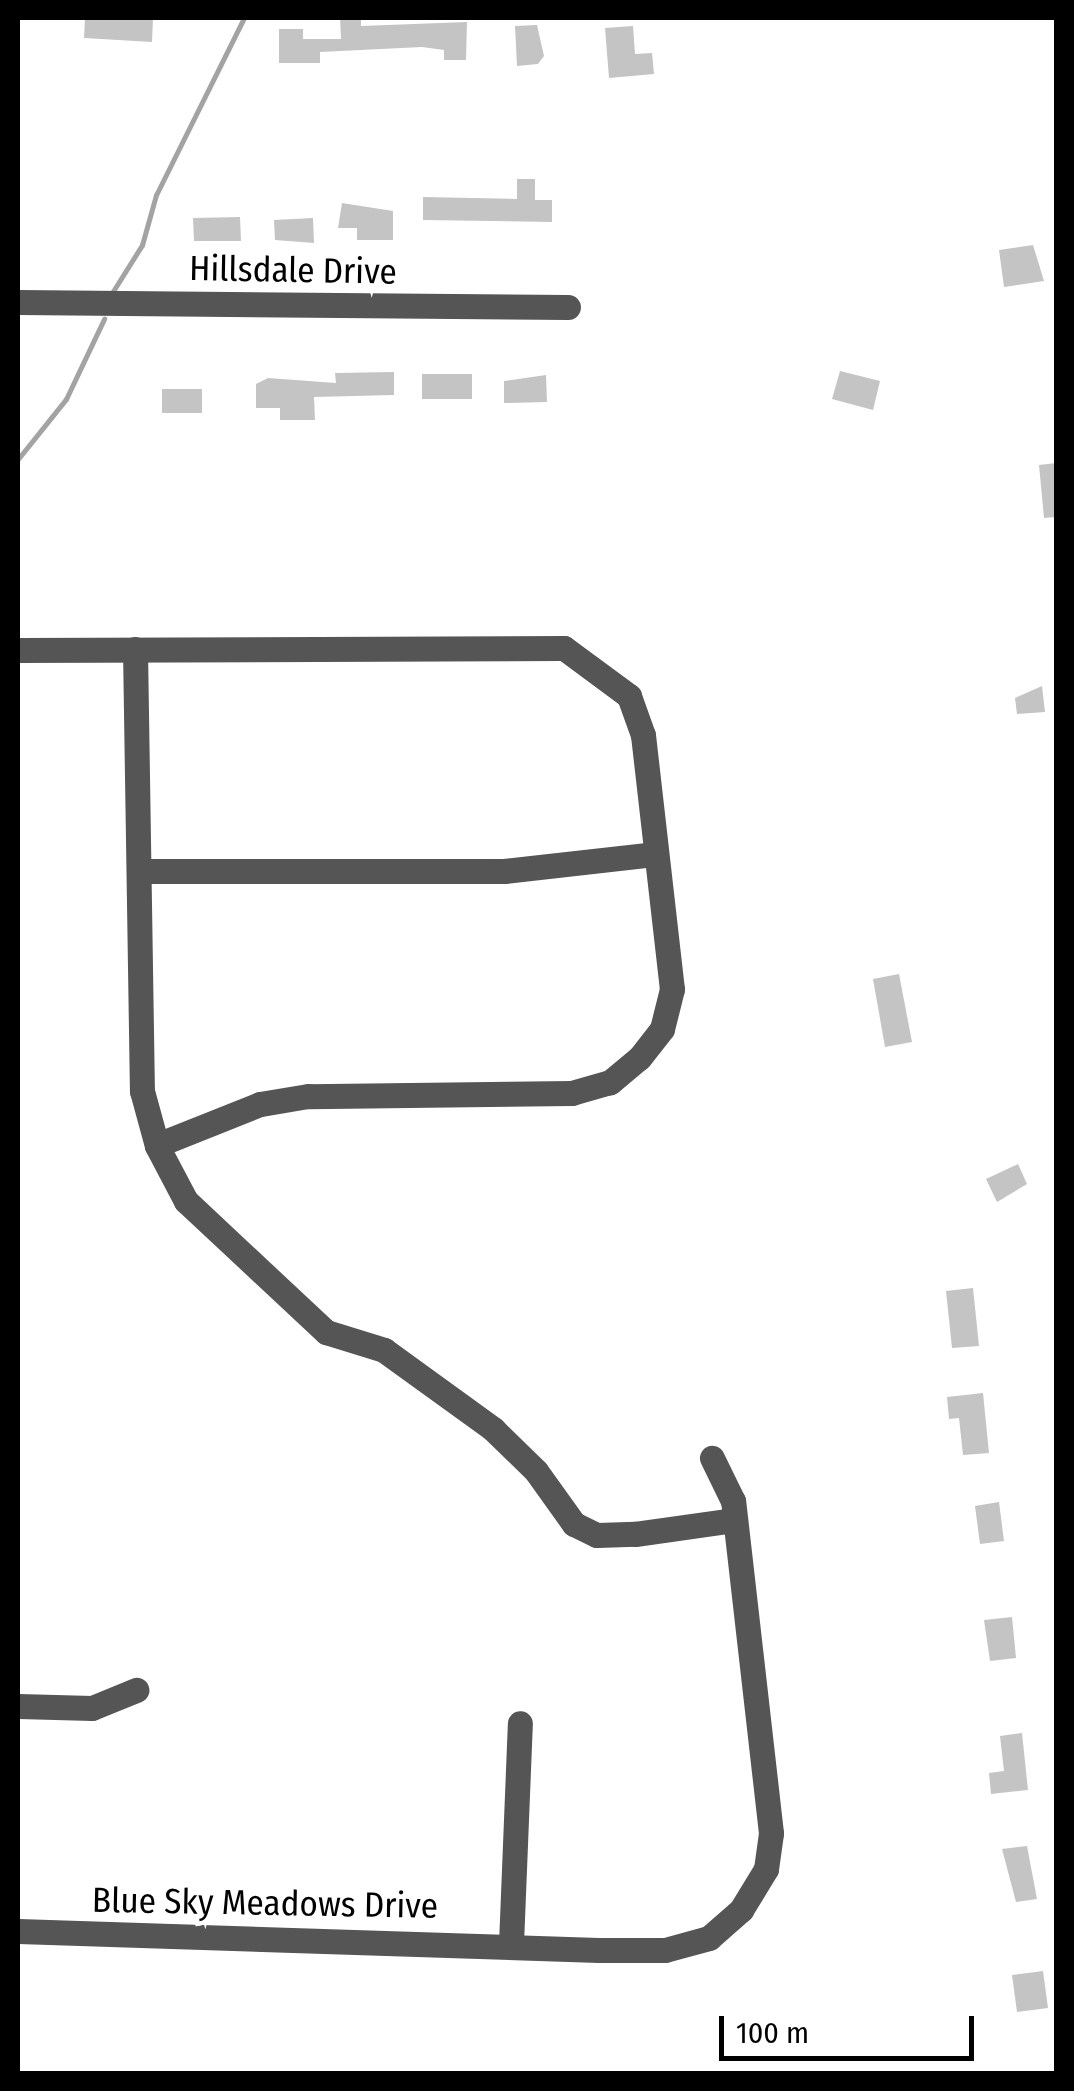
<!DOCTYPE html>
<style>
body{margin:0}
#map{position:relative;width:1074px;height:2091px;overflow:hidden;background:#fff;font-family:"Fira Sans Condensed",sans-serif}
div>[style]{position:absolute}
.stream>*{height:5px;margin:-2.5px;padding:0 2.5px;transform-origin:2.5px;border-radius:2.5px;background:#a3a3a3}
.building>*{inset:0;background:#c4c4c4}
.minor>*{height:25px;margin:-12.5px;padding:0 12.5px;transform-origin:12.5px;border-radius:12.5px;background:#555}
span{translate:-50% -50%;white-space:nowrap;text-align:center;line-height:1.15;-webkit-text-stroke:9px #fff;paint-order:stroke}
.street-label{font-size:35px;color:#000}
.frame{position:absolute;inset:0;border:20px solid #000;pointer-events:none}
.scale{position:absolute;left:719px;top:2016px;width:255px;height:45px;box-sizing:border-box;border:5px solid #000;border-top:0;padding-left:12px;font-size:30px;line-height:35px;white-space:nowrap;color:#000;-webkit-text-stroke:8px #fff;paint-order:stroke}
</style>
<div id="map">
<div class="stream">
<i style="left:110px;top:296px;width:60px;rotate:-57.9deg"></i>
<i style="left:142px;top:245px;width:52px;rotate:-74.4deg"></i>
<i style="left:156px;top:195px;width:198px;rotate:-63.6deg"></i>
<i style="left:18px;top:459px;width:77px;rotate:-51.3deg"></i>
<i style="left:66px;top:399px;width:89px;rotate:-64.6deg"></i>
</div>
<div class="building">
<i style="clip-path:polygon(85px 18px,153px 18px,152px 42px,84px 38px)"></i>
<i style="clip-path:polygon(340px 18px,361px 18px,361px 26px,467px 22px,466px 60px,444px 60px,444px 50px,422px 47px,320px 52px,320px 63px,279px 63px,279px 29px,303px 29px,303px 39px,341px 39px)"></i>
<i style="clip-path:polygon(537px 25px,544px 56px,538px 64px,517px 66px,515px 26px)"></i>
<i style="clip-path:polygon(633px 26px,635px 54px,652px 53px,654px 74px,609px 78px,605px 28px)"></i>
<i style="clip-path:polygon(517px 179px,535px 179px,535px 200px,552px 200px,552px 222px,423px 220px,423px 197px,517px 199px)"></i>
<i style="clip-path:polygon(342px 203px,393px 211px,393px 240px,357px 240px,357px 228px,338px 228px)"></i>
<i style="clip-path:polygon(240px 217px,241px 241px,194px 241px,193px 218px)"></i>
<i style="clip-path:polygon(313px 218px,314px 243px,275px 240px,274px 220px)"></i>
<i style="clip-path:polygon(1033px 245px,1044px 281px,1004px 287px,999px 250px)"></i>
<i style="clip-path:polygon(840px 371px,880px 381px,873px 410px,832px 399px)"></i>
<i style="clip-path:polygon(394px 372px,394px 395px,314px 397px,315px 420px,280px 420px,280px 408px,256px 408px,256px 384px,268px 378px,336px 383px,335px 373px)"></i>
<i style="clip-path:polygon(422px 374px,472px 374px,472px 399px,422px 399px)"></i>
<i style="clip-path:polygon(546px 375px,547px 402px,504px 403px,504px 381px)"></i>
<i style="clip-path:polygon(162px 389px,202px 389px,202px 413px,162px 413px)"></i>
<i style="clip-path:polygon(1056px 463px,1056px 517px,1044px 518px,1039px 465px)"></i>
<i style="clip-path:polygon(1042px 686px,1045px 712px,1017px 714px,1015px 698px)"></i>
<i style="clip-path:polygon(899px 974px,912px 1042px,885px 1047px,873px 979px)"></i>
<i style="clip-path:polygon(1018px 1164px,1027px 1184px,997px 1202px,986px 1179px)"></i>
<i style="clip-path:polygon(973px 1288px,979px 1346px,952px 1348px,946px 1291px)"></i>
<i style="clip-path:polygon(983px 1393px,989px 1453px,963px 1455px,959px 1418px,949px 1419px,947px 1397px)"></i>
<i style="clip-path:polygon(999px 1502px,1004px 1541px,980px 1544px,975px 1506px)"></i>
<i style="clip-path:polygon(1012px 1617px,1016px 1658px,990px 1661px,984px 1620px)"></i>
<i style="clip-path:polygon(1022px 1733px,1028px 1790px,991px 1794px,989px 1773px,1004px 1771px,1000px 1736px)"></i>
<i style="clip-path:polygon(1027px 1846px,1037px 1899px,1016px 1902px,1002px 1849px)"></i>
<i style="clip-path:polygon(1043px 1971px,1048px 2008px,1017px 2012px,1012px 1975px)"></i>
</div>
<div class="minor">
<i style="left:18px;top:302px;width:550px;rotate:0.52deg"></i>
<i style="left:135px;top:649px;width:442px;rotate:89.1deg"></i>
<i style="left:142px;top:1091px;width:57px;rotate:74.7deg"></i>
<i style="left:157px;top:1146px;width:62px;rotate:62.2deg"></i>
<i style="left:186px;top:1201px;width:192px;rotate:43.1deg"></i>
<i style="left:326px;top:1332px;width:61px;rotate:17.2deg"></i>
<i style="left:384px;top:1350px;width:135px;rotate:35.9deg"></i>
<i style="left:493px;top:1429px;width:60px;rotate:44.3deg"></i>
<i style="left:536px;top:1471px;width:65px;rotate:54.4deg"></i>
<i style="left:574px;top:1524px;width:25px;rotate:26deg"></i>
<i style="left:597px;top:1535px;width:38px;rotate:-2deg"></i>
<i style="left:635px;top:1534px;width:101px;rotate:-8deg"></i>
<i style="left:18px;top:650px;width:546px;rotate:-0.21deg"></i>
<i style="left:564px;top:648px;width:81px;rotate:36.4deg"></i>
<i style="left:629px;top:696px;width:41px;rotate:70.3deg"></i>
<i style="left:643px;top:735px;width:256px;rotate:83.5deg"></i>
<i style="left:672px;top:989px;width:41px;rotate:104deg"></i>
<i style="left:662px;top:1029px;width:37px;rotate:128deg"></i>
<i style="left:639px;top:1058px;width:38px;rotate:140deg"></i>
<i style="left:610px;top:1082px;width:40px;rotate:164deg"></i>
<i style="left:572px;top:1093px;width:264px;rotate:179.3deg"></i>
<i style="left:308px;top:1096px;width:49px;rotate:170.5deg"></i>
<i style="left:260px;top:1104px;width:111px;rotate:158.3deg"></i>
<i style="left:139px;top:871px;width:365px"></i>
<i style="left:504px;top:871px;width:153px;rotate:-6.4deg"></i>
<i style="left:18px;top:1706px;width:74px;rotate:1.5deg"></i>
<i style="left:92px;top:1708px;width:48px;rotate:-22.2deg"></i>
<i style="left:18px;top:1931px;width:581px;rotate:1.87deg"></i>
<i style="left:599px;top:1950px;width:66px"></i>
<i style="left:665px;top:1950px;width:46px;rotate:-15.3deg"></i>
<i style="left:709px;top:1938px;width:43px;rotate:-41.2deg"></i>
<i style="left:741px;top:1910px;width:48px;rotate:-58.6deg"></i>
<i style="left:766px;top:1869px;width:36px;rotate:-82deg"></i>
<i style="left:771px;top:1833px;width:334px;rotate:-96.5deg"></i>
<i style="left:733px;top:1501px;width:48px;rotate:-116deg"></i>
<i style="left:511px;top:1944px;width:221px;rotate:-87.7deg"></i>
</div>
<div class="street-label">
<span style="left:293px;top:270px;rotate:1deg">Hillsdale Drive</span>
<span style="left:265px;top:1903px;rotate:1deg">Blue Sky Meadows Drive</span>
</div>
<div class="frame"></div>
<div class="scale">100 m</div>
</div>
